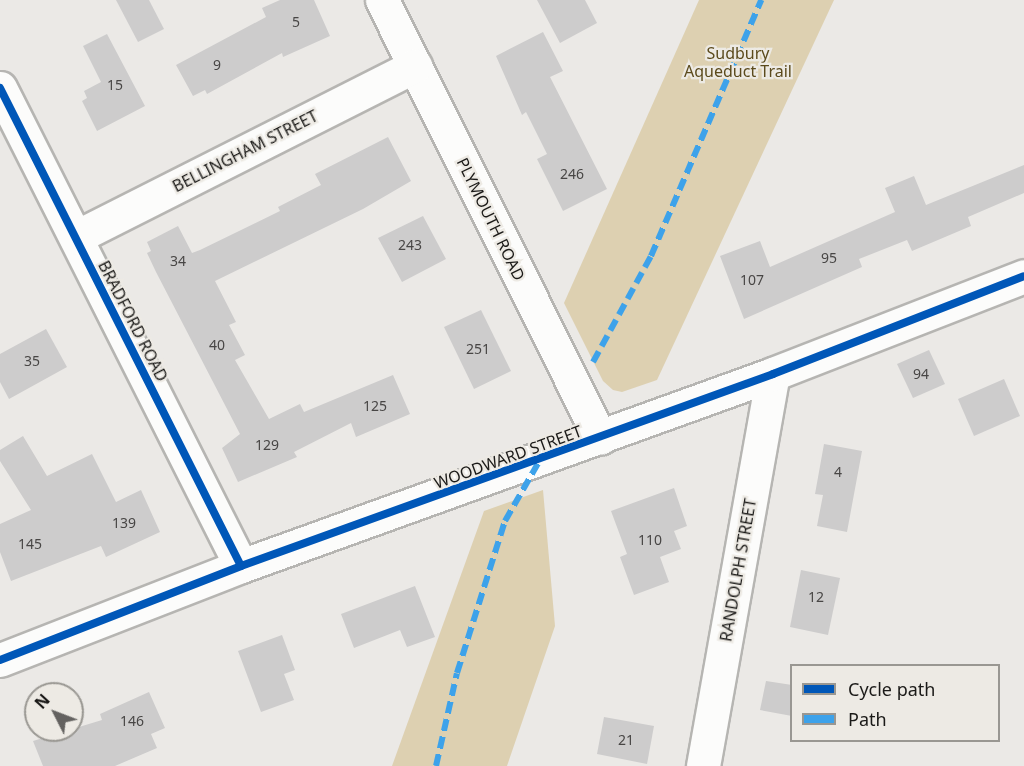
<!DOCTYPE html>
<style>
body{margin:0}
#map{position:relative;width:1024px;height:766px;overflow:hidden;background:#ebe9e6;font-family:"Noto Sans",sans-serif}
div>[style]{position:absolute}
.green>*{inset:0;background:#ddd0b1}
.building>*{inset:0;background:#cdcccc}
.roads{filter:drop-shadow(2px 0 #b6b5b2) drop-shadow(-2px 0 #b6b5b2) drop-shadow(0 2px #b6b5b2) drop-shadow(0 -2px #b6b5b2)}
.street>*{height:33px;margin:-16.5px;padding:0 16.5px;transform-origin:16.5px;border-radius:16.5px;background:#fcfcfb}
.secondary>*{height:33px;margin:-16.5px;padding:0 16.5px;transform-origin:16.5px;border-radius:16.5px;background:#fcfcfb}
.quiet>*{height:6px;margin-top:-3px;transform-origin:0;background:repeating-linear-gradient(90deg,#3da2ea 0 12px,transparent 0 18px)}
.cycleway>*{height:8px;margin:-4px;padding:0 4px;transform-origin:4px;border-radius:4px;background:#0057b8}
span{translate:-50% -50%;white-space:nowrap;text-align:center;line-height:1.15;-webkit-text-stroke:4.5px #edeae4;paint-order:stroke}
.number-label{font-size:14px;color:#484645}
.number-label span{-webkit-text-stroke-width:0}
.park-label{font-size:16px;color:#5b4a1c}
.street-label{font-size:16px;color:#1b1a18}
.legend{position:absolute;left:790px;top:664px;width:210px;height:78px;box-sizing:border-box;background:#edeae4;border:2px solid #999792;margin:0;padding:8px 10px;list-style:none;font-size:18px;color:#1b1a18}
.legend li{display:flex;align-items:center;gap:12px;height:30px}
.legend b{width:30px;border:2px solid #999792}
.north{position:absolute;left:24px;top:682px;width:60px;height:60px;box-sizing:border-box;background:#edeae4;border:2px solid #999792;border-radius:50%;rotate:312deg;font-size:16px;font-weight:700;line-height:24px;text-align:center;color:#1b1a18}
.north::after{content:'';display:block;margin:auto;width:21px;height:27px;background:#646260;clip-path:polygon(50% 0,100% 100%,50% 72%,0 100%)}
</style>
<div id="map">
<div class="green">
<i style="clip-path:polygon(699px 0,834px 0,657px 380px,622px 392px,613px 390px,603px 381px,564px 303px)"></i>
<i style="clip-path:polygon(543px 490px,555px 626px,507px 766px,392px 766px,484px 511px)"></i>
</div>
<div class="building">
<i style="clip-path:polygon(116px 0,149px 0,164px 29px,138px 42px)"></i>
<i style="clip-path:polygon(280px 0,314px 0,330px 36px,283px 57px,282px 53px,207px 94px,205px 90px,193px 96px,176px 65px,266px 17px,262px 8px)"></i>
<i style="clip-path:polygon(537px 0,585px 0,597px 23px,560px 43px)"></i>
<i style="clip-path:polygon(543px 32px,563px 71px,550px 77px,607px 189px,563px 211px,537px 159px,547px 154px,526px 112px,522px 115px,496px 56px)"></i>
<i style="clip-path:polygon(107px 34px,145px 106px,97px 131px,82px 101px,87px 98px,84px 91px,101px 82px,83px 46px)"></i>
<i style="clip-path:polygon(388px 137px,411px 181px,363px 209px,215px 281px,236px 322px,229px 325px,245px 355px,235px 360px,269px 419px,300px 404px,304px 412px,393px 375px,410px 414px,356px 437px,351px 423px,294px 452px,297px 457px,238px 482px,222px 448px,240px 434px,156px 272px,147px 253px,151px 251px,147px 242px,178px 226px,192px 253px,200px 250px,280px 211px,278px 207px,321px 185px,315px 174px)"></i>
<i style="clip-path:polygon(1024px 165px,1024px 193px,968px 217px,971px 226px,912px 251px,907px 240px,859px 259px,862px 267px,744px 319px,720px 256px,760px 241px,770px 267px,895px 212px,885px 188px,914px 176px,926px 205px)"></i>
<i style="clip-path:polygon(423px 216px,446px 259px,402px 282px,378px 238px)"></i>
<i style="clip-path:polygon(481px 310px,511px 371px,474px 389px,444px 327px)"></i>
<i style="clip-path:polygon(46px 329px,67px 367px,9px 399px,0 382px,0 354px)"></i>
<i style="clip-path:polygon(929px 350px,945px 384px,913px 398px,897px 364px)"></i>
<i style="clip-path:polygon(1004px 379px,1020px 416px,974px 436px,958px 399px)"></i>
<i style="clip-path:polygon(23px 436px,47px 476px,92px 454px,116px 502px,141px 490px,160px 532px,106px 557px,101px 546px,11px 581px,0 552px,0 524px,31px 510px,0 461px,0 450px)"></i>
<i style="clip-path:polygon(824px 444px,862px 451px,847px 532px,817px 526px,823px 495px,815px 494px)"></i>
<i style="clip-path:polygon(674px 488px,687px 526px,674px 531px,681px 549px,660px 557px,669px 582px,634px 595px,620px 557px,627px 554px,611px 511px)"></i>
<i style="clip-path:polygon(801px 570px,840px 578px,828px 635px,790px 627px)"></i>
<i style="clip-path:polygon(415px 586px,435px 637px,407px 647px,400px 630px,354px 648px,341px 614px)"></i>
<i style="clip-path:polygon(282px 635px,295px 670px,284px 674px,294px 700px,261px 712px,238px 651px)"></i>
<i style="clip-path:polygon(766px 681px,792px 685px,792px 716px,760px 710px)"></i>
<i style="clip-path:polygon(149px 692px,165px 728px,151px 734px,157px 748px,115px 766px,43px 766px,33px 741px,102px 720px,100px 714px)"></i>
<i style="clip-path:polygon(604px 717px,654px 726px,647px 764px,597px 754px)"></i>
</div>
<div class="roads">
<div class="street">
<i style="left:382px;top:0;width:489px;rotate:63.5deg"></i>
<i style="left:0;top:88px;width:535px;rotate:63.24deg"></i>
<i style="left:76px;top:237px;width:380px;rotate:-26.8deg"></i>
<i style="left:703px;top:766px;width:398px;rotate:-79.9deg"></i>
</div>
<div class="secondary">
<i style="left:0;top:660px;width:259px;rotate:-21.3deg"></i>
<i style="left:241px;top:566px;width:566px;rotate:-19.84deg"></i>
<i style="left:773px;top:374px;width:269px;rotate:-21.3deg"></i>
</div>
</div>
<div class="quiet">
<i style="left:593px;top:362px;width:121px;rotate:-61.3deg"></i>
<i style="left:651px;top:256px;width:279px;rotate:-66.7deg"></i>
<i style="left:436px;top:766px;width:95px;rotate:-77.3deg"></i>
<i style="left:457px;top:673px;width:159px;rotate:-72.5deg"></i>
<i style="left:505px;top:521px;width:70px;rotate:-60.2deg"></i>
</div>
<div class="cycleway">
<i style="left:0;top:88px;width:535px;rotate:63.24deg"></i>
<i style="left:0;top:660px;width:259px;rotate:-21.3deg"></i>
<i style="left:241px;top:566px;width:566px;rotate:-19.84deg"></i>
<i style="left:773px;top:374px;width:269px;rotate:-21.3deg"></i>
</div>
<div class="number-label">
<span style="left:296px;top:22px">5</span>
<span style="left:217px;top:65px">9</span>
<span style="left:115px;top:85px">15</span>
<span style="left:572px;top:174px">246</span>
<span style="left:410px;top:245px">243</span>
<span style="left:829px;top:258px">95</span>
<span style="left:178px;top:261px">34</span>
<span style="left:752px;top:280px">107</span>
<span style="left:217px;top:345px">40</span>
<span style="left:478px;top:349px">251</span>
<span style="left:32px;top:361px">35</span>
<span style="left:921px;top:374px">94</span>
<span style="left:375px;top:406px">125</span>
<span style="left:267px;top:445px">129</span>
<span style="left:838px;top:472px">4</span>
<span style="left:124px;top:523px">139</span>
<span style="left:650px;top:540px">110</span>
<span style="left:30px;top:544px">145</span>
<span style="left:816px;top:597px">12</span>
<span style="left:132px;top:721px">146</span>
<span style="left:626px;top:740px">21</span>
</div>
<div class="park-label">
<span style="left:738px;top:62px">Sudbury<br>Aqueduct Trail</span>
</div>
<div class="street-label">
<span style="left:245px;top:151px;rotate:-27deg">BELLINGHAM STREET</span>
<span style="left:491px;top:219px;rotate:64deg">PLYMOUTH ROAD</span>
<span style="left:133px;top:321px;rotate:63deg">BRADFORD ROAD</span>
<span style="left:508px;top:457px;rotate:-20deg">WOODWARD STREET</span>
<span style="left:738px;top:570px;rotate:-80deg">RANDOLPH STREET</span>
</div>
<ul class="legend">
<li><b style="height:8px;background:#0057b8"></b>Cycle path</li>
<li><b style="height:8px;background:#3da2ea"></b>Path</li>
</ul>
<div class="north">N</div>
</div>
